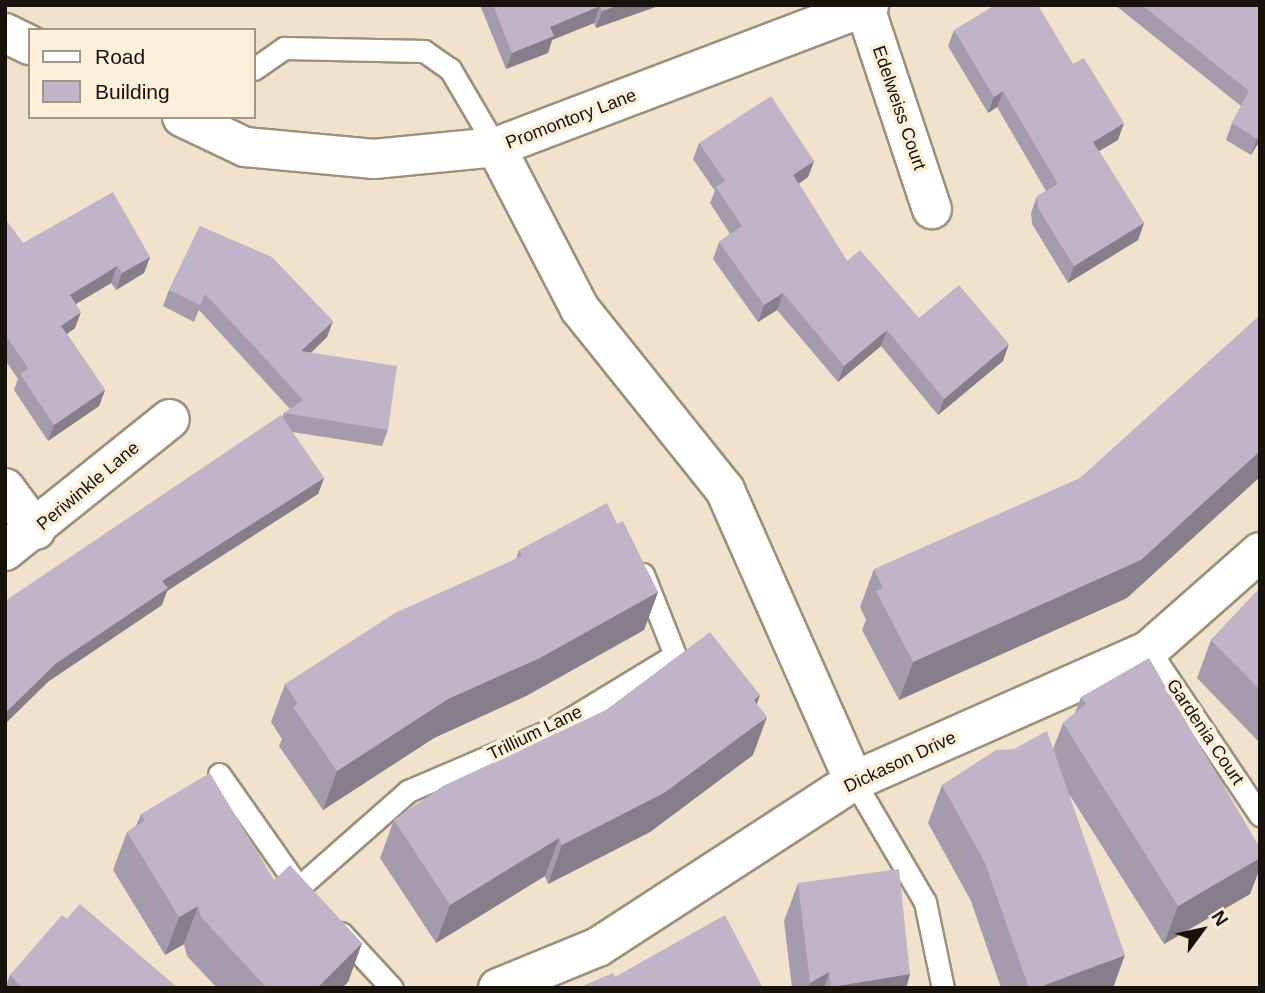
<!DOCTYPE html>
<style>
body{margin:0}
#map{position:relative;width:1265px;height:993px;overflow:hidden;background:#f0e2cd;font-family:Helvetica,sans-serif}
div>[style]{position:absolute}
.roads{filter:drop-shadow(2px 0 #9d917d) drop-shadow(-2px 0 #9d917d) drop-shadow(0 2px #9d917d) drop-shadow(0 -2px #9d917d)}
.lane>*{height:21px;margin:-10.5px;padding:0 10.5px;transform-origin:10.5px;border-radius:10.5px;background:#fff}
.street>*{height:38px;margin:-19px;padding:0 19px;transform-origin:19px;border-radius:19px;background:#fff}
.wall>*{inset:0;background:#a69bac}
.shaded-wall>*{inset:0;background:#877e8c}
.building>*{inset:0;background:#c1b4c8}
span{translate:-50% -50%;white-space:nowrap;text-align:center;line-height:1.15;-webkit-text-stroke:7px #fdefda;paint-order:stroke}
.street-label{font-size:18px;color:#17130c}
.frame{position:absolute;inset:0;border:7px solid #17130c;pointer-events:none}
.legend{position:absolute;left:28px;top:28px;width:228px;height:91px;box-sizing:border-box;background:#fdefda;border:2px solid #a19788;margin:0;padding:9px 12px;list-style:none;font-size:21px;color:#17130c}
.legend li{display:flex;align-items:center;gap:14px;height:35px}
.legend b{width:35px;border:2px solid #a19788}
.north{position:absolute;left:1167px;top:895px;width:70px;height:70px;-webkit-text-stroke:5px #fdefda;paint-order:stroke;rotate:57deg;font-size:19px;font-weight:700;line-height:28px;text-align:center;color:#17130c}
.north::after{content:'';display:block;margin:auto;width:24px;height:32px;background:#17130c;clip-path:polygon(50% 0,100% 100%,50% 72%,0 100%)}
</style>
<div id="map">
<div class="roads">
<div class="lane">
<i style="left:254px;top:69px;width:37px;rotate:-35deg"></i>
<i style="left:284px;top:48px;width:140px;rotate:1.2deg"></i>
<i style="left:424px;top:51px;width:32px;rotate:35deg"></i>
<i style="left:450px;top:69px;width:91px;rotate:59.5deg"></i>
<i style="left:1149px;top:650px;width:199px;rotate:56.1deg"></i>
<i style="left:219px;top:774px;width:144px;rotate:54.9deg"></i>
<i style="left:854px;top:781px;width:140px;rotate:59.6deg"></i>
<i style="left:925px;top:902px;width:88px;rotate:78.2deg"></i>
<i style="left:298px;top:888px;width:147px;rotate:-41.4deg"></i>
<i style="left:408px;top:791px;width:160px;rotate:-23.2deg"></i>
<i style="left:555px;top:728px;width:140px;rotate:-31.3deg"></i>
<i style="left:675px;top:655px;width:87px;rotate:-111.6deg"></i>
<i style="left:341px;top:933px;width:75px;rotate:47.2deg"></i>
</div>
<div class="street">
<i style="left:865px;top:8px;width:212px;rotate:71.6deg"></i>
<i style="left:5px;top:33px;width:28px;rotate:26deg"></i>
<i style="left:182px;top:117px;width:70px;rotate:25.5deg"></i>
<i style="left:245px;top:147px;width:130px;rotate:5.3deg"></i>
<i style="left:374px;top:159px;width:123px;rotate:-5.6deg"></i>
<i style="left:496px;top:147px;width:399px;rotate:-20.8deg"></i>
<i style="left:496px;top:147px;width:182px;rotate:62.6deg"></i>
<i style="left:580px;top:309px;width:232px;rotate:51.3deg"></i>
<i style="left:725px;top:490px;width:318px;rotate:66.1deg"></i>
<i style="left:5px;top:488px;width:52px;rotate:53.6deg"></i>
<i style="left:5px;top:551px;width:211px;rotate:-38.7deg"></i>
<i style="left:498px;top:988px;width:108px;rotate:-22.3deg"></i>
<i style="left:598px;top:947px;width:305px;rotate:-33deg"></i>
<i style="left:854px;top:781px;width:323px;rotate:-23.9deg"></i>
<i style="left:1149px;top:650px;width:148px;rotate:-41.4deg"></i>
</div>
</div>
<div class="wall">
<i style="clip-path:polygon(480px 5px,661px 5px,596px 28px,594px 23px,552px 40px,548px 53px,506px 69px)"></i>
<i style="clip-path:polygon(1115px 5px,1260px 5px,1260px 146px,1257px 145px,1251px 155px,1226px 140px,1232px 123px,1241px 106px)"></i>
<i style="clip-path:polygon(954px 30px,1118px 140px,1099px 151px,1144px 223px,1138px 240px,1068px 283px,1032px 224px,1031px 213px,1037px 196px,1046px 191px,997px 107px,988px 113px,948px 46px)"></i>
<i style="clip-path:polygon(699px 143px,814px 161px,808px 177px,799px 184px,847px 261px,919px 318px,1003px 361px,938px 415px,881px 346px,838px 382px,777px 310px,758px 322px,713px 259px,719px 242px,730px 234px,710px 203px,715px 191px,693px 159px)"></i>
<i style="clip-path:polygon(5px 219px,23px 243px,150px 257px,144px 273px,116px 290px,111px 283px,76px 304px,75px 328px,67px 334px,105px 390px,99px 406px,48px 441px,14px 390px,18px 379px,5px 360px)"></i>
<i style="clip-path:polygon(200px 226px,327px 337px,311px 353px,388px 430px,382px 446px,292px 432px,324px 478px,318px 494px,167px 591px,162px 605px,49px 681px,282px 418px,284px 413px,290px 409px,199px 310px,194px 322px,163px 306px,169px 290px)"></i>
<i style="clip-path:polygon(617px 524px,658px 592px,644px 630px,526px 696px,434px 738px,323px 810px,279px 746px,282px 739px,271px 722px,285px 684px,516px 559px,519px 550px)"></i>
<i style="clip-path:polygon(874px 569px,1127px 598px,899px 700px,862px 630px,866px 620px,860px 607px)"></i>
<i style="clip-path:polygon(1260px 588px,1260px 743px,1197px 678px,1211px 640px)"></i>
<i style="clip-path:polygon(760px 695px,757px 704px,753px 755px,650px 832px,548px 884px,545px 876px,436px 943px,380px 858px,394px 820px)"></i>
<i style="clip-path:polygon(1081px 697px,1260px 848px,1260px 868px,1250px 894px,1164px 944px,1069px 794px,1113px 988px,1001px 988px,971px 901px,928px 823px,942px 785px,1053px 749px,1063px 723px,1075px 713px)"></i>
<i style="clip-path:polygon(141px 814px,274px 880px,362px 943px,348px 982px,342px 988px,217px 988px,187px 956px,184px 944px,165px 955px,113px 870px,127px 832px,136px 826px)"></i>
<i style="clip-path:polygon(798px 883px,910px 974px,906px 988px,792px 988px,784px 921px)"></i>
<i style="clip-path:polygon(67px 919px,178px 988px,5px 988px,10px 975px)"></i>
</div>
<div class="shaded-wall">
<i style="clip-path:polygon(619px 5px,661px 5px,596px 28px,602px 11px)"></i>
<i style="clip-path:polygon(600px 6px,594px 23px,552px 40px,548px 53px,506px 69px,512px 53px,550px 27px)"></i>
<i style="clip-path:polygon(1003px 91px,997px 107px,988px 113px,994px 97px)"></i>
<i style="clip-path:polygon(1124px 123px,1118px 140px,1087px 158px,1093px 142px)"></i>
<i style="clip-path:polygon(1260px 134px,1257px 145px,1251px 155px,1257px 139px)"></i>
<i style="clip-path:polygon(814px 161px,808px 177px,787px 191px,793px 175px)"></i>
<i style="clip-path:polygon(1144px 223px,1138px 240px,1068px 283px,1074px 266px)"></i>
<i style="clip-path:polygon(150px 257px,144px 273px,116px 290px,122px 273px)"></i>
<i style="clip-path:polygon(117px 266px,111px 283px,64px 311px,70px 295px)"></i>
<i style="clip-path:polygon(783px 293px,777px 310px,758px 322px,764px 305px)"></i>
<i style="clip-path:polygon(81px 312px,75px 328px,55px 342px,61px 326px)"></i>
<i style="clip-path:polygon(333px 321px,327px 337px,295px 367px,301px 351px)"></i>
<i style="clip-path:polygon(887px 330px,881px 346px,838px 382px,844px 366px)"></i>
<i style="clip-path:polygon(1009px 344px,1003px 361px,938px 415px,944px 399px)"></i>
<i style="clip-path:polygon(105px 390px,99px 406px,48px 441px,54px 425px)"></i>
<i style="clip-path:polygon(1260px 451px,1260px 477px,1127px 598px,899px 700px,913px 662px)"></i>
<i style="clip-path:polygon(324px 478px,318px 494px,167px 591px,162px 605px,49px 681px,5px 724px,5px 713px,55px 664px,162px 581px)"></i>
<i style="clip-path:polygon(658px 592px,644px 630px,526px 696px,434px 738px,323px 810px,337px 771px,448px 699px)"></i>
<i style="clip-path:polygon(760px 695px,747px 731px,767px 717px,753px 755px,650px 832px,548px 884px,562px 845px)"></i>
<i style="clip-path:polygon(559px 838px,545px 876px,436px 943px,450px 905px)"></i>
<i style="clip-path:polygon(1260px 858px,1260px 868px,1250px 894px,1164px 944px,1178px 906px)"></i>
<i style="clip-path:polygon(198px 906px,184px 944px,165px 955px,179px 917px)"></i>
<i style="clip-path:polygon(362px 943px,348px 982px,342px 988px,317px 988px)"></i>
<i style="clip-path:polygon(1125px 955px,1113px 988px,1037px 988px)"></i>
<i style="clip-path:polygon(829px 972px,824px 988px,808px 988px,810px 983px)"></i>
<i style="clip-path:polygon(910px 974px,906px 988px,831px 988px,831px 987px)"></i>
</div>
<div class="building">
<i style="clip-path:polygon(493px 5px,619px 5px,602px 11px,600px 6px,550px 27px,554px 36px,512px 53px)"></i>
<i style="clip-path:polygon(995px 5px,1038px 5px,1073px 64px,1084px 58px,1124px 123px,1093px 142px,1144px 223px,1074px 266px,1038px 208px,1037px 196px,1058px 184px,1003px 91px,994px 97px,954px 30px)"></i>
<i style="clip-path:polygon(1142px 5px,1260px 5px,1260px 26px,1259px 28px,1260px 28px,1260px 134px,1257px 139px,1232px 123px,1249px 91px)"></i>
<i style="clip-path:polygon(771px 96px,814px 161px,793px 175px,847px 261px,860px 250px,919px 318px,959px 285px,1009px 344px,944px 399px,887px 330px,844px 366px,783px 293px,764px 305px,719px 242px,742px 226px,716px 187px,725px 181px,699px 143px)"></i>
<i style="clip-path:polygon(113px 192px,150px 257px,122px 273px,117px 266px,70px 295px,81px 312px,61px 326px,105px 390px,54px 425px,20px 374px,28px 368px,5px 334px,5px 219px,23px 243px)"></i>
<i style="clip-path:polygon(200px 226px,272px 257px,333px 321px,301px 351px,397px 366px,388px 430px,284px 413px,303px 400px,251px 343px,205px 294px,200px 305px,169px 290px)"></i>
<i style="clip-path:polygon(1260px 315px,1260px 451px,1141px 560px,913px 662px,876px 591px,883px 588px,874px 569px,1080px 478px)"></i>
<i style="clip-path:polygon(281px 415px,324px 478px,162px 581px,168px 588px,55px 664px,5px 713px,5px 601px)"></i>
<i style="clip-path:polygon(607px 503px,617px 524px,623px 521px,658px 592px,540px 658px,448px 699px,337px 771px,293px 707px,298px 704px,285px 684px,395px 613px,522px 556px,519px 550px)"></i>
<i style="clip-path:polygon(1260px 588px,1260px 690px,1211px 640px)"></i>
<i style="clip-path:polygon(710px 632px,760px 695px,754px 700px,767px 717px,664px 793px,562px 845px,559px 838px,450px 905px,394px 820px,443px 786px,606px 710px)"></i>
<i style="clip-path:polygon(1149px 658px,1260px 848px,1260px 858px,1178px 906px,1063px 723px,1086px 704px,1081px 697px)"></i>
<i style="clip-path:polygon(1047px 731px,1125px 955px,1037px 988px,1029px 988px,985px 863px,942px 785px,996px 750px,1014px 749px)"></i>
<i style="clip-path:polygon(210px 773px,274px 880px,290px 865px,362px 943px,317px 988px,267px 988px,201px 917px,198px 906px,179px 917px,127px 832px,145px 821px,141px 814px)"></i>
<i style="clip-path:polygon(899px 869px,910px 974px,831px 987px,829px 972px,810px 983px,798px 883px)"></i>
<i style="clip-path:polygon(80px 904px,178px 988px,23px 988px,10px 975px,62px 915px,67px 919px)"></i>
<i style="clip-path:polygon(725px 915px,763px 988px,578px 988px,613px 973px,615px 977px)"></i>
</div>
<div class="street-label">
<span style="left:899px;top:108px;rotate:71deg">Edelweiss Court</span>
<span style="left:571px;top:119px;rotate:-21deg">Promontory Lane</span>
<span style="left:88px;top:486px;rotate:-40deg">Periwinkle Lane</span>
<span style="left:1205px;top:732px;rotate:56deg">Gardenia Court</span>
<span style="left:535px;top:733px;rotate:-26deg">Trillium Lane</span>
<span style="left:900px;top:762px;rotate:-25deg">Dickason Drive</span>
</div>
<div class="frame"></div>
<ul class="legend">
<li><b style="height:9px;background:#fff"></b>Road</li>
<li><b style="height:19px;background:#c1b4c8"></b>Building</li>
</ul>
<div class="north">N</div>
</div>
